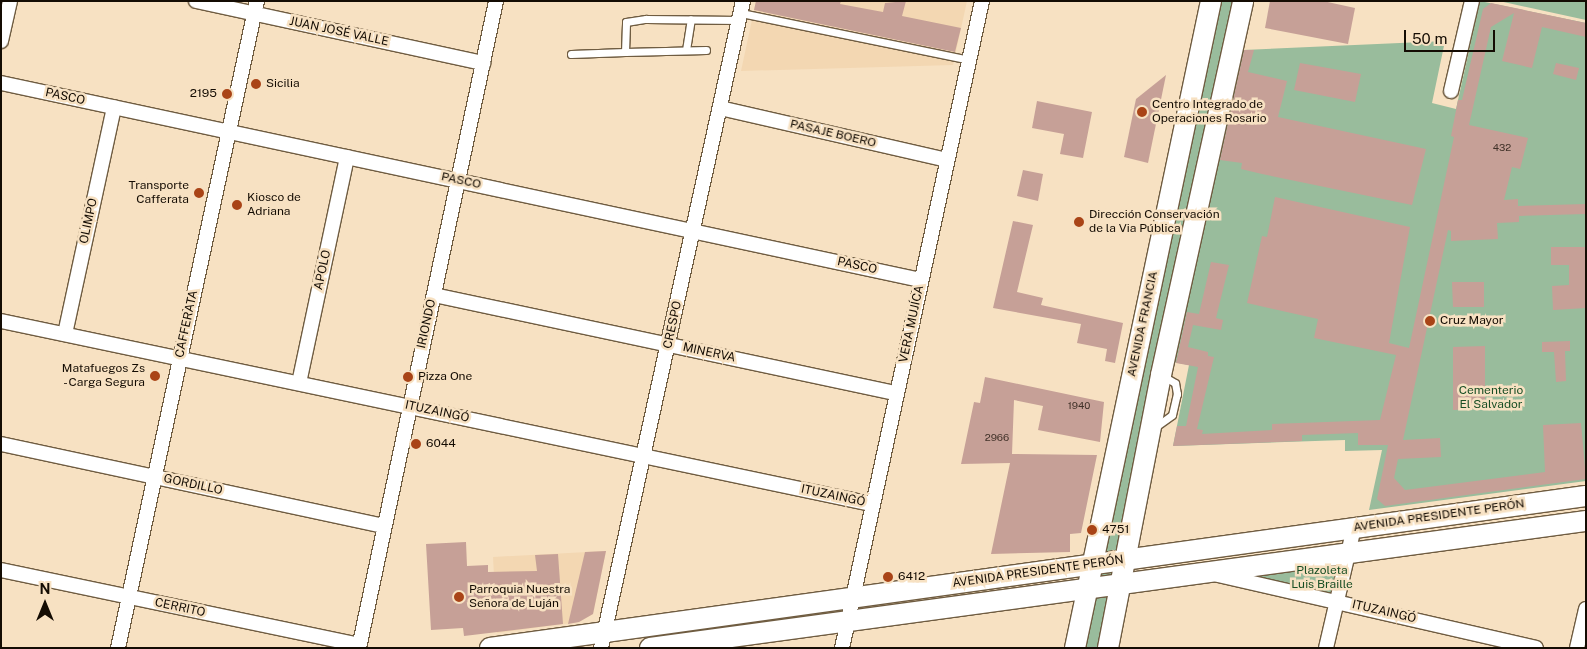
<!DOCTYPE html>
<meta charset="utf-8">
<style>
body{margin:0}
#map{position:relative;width:1587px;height:649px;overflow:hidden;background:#f7e1c2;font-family:"Public Sans",sans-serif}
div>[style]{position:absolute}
.built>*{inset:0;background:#f3d7b2}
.green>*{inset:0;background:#99bc9c}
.building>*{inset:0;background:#c6a097}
.roads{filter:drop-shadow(1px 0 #6f5c41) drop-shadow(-1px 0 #6f5c41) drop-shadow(0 1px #6f5c41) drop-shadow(0 -1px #6f5c41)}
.service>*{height:7px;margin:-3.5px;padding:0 3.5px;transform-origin:3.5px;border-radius:3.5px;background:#fff}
.minor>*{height:14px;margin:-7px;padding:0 7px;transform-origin:7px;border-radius:7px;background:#fff}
.secondary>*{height:20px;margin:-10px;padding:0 10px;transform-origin:10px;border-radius:10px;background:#fff}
.dots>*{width:14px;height:14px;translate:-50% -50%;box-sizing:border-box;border:2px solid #f7e1c2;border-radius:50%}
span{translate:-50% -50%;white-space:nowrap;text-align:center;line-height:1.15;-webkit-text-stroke:5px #f7e1c2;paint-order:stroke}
.number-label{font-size:10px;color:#403128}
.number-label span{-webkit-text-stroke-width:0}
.street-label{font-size:12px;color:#140c03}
.poi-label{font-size:12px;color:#140c03}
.left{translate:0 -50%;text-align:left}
.right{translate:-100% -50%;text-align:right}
.park-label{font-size:12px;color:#184e24}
.frame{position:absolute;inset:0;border:2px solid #140c03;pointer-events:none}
.north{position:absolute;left:20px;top:579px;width:50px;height:50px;-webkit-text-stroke:4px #f7e1c2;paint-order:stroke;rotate:0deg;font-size:14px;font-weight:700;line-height:20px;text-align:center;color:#140c03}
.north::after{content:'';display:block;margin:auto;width:18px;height:22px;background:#140c03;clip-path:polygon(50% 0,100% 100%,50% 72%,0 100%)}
.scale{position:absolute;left:1404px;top:30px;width:91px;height:22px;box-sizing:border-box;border:2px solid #140c03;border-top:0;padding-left:6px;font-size:15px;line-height:18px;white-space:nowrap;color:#140c03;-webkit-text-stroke:4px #f7e1c2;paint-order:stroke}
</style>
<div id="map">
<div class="built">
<i style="clip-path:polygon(756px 1px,967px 1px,953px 65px,741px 71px)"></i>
<i style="clip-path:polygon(606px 551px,593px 614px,579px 622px,497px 633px,493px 557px)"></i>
</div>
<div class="green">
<i style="clip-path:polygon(1211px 1px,1243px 1px,1108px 648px,1075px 648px)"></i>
<i style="clip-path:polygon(1480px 1px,1586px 23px,1586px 481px,1369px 510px,1382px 450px,1345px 451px,1345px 440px,1173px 446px,1189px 365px,1173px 362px,1243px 50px,1445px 41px,1432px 103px,1456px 109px)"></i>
<i style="clip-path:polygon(1499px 1px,1586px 1px,1586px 20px)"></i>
<i style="clip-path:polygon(1341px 563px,1334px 592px,1327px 594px,1252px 578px,1251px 573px)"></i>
</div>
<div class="building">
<i style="clip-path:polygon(756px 1px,841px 1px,840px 4px,883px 12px,885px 3px,906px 1px,902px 16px,961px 28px,955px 52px,754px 10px)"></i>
<i style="clip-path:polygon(1270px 1px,1323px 1px,1355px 8px,1348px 44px,1265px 28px)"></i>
<i style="clip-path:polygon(1491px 3px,1586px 23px,1586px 37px,1542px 27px,1532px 68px,1502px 61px,1514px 13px,1491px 27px,1469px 125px,1528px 138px,1520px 169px,1512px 167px,1504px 200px,1518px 199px,1518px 206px,1586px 204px,1586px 214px,1519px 216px,1519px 222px,1497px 223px,1498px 239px,1451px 241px,1451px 231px,1448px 230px,1403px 440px,1440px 438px,1441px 457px,1398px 459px,1394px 478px,1405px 490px,1545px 472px,1543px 425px,1581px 423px,1586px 479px,1385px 506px,1377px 499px,1388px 445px,1358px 445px,1358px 433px,1302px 435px,1302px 441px,1173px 446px,1177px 426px,1186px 426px,1198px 367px,1176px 363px,1187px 312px,1199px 314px,1211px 262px,1229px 265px,1216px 318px,1223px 320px,1221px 330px,1193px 325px,1188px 347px,1208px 352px,1208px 356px,1214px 357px,1197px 429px,1203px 430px,1202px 434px,1272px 430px,1272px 424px,1380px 420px,1396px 355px,1314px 338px,1318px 319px,1247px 303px,1262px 236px,1267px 237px,1275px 197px,1410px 227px,1389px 343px,1409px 348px,1454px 137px,1451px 136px,1458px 100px,1462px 100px,1483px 9px)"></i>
<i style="clip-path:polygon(1244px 50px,1254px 50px,1248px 72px,1287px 81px,1278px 117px,1426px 149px,1412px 205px,1262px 174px,1241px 169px,1242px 163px,1220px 160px)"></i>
<i style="clip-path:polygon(1300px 63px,1361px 74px,1355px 102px,1294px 90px)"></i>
<i style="clip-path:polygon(1556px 63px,1579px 68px,1576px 80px,1553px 74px)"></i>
<i style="clip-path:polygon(1166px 75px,1148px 163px,1124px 157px,1136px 99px)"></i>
<i style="clip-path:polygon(1037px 101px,1092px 112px,1083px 158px,1060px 154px,1064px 134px,1032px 128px)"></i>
<i style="clip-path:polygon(1023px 170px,1043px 174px,1038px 201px,1017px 196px)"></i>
<i style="clip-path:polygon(1013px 221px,1033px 225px,1017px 292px,1043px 298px,1041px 305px,1123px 323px,1115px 363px,1105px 361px,1107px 349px,1077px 343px,1081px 324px,993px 308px)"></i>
<i style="clip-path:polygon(1551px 247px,1586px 247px,1586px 308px,1553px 310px,1552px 286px,1569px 285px,1569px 265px,1551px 265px)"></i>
<i style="clip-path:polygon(1452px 282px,1484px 282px,1484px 307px,1453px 307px)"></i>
<i style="clip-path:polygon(1570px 341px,1570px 351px,1565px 351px,1566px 381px,1556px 382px,1554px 352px,1542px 352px,1542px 342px)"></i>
<i style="clip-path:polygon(1485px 346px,1485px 408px,1453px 410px,1453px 347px)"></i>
<i style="clip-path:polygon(985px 377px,1104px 402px,1100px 442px,1038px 430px,1043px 406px,1014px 400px,1012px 454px,1097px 455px,1081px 533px,1070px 534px,1070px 552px,991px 554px,1010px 463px,961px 464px,974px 402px,980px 403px)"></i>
<i style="clip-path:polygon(466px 542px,467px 566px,488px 565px,488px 572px,537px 571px,535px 555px,558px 554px,563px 624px,464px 636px,463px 628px,431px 630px,426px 544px)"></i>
<i style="clip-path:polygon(606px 551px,593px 614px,579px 622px,568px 624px,585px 552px)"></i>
</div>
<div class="roads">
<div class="service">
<i style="left:741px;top:13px;width:233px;rotate:11.6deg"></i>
<i style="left:686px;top:50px;width:31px;rotate:-81deg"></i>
<i style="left:706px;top:50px;width:81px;rotate:178.6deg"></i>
<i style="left:625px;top:52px;width:30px;rotate:-88deg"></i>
<i style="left:626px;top:22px;width:20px;rotate:-9deg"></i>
<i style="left:646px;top:19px;width:93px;rotate:0.6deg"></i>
<i style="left:571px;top:54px;width:54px;rotate:-2.1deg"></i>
<i style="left:1154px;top:428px;width:22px;rotate:-36deg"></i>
<i style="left:1172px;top:415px;width:22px;rotate:-77deg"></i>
<i style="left:1177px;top:394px;width:11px;rotate:-100deg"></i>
<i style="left:1175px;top:383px;width:14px;rotate:-150deg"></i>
</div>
<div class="minor">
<i style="left:196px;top:1px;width:294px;rotate:12.2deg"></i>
<i style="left:1px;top:41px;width:41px;rotate:-77.3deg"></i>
<i style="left:1px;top:83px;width:941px;rotate:12.09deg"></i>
<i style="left:1451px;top:91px;width:92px;rotate:-76.9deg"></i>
<i style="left:720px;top:108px;width:233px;rotate:12.9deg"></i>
<i style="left:434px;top:295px;width:473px;rotate:12deg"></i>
<i style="left:1px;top:321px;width:890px;rotate:11.87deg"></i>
<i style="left:65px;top:334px;width:232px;rotate:-77.8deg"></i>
<i style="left:299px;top:383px;width:231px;rotate:-78deg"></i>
<i style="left:1px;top:444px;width:392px;rotate:12.1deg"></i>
<i style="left:1px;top:570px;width:366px;rotate:11.8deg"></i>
<i style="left:1218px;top:575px;width:326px;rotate:12.9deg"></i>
<i style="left:118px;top:648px;width:662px;rotate:-77.88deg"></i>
<i style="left:359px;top:648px;width:661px;rotate:-78.04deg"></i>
<i style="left:601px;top:648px;width:662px;rotate:-77.62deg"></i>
<i style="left:842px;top:648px;width:662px;rotate:-77.79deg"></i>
<i style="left:1326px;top:648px;width:123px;rotate:-76.9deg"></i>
<i style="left:1577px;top:648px;width:40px;rotate:-77deg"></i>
</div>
<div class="secondary">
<i style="left:490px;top:648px;width:1106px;rotate:-7.9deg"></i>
<i style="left:650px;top:648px;width:945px;rotate:-7.73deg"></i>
<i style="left:1075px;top:648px;width:661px;rotate:-78.13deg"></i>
<i style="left:1108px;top:648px;width:278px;rotate:-79deg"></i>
<i style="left:1161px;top:375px;width:383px;rotate:-77.6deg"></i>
</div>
</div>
<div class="dots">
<i style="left:256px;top:84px;background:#a94417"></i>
<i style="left:227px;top:94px;background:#a94417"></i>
<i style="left:1142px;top:112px;background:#a94417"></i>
<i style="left:199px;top:193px;background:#a94417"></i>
<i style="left:237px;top:205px;background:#a94417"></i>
<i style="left:1079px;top:222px;background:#a94417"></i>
<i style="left:1430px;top:321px;background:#a94417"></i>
<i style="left:155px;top:376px;background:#a94417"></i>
<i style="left:408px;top:377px;background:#a94417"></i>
<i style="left:416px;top:444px;background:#a94417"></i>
<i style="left:1092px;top:530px;background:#a94417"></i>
<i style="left:888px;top:577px;background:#a94417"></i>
<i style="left:459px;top:597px;background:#a94417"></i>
</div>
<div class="number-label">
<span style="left:1502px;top:148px">432</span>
<span style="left:1079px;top:406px">1940</span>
<span style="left:997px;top:438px">2966</span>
</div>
<div class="street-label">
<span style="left:339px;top:32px;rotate:12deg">JUAN JOSÉ VALLE</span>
<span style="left:65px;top:97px;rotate:12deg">PASCO</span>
<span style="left:833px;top:134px;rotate:13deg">PASAJE BOERO</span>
<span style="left:461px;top:181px;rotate:12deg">PASCO</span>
<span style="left:89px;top:221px;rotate:-78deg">OLIMPO</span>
<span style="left:857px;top:266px;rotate:12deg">PASCO</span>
<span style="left:323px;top:270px;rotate:-78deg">APOLO</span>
<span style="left:187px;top:324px;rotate:-78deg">CAFFERATA</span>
<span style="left:427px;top:324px;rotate:-78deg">IRIONDO</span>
<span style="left:912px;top:324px;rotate:-78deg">VERA MUJÍCA</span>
<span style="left:1143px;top:324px;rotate:-78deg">AVENIDA FRANCIA</span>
<span style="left:673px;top:325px;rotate:-78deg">CRESPO</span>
<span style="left:709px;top:353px;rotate:12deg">MINERVA</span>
<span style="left:437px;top:412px;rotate:12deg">ITUZAINGÓ</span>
<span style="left:193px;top:485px;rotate:12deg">GORDILLO</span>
<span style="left:833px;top:496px;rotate:12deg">ITUZAINGÓ</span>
<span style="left:1439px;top:516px;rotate:-8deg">AVENIDA PRESIDENTE PERÓN</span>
<span style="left:1038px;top:572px;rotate:-8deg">AVENIDA PRESIDENTE PERÓN</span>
<span style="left:180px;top:608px;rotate:12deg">CERRITO</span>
<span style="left:1384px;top:612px;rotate:13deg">ITUZAINGÓ</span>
</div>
<div class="poi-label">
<span class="left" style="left:266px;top:84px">Sicilia</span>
<span class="right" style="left:217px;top:94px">2195</span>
<span class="left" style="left:1152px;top:112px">Centro Integrado de<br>Operaciones Rosario</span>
<span class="right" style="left:189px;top:193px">Transporte<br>Cafferata</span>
<span class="left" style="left:247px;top:205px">Kiosco de<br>Adriana</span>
<span class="left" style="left:1089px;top:222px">Dirección Conservación<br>de la Via Pública</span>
<span class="left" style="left:1440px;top:321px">Cruz Mayor</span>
<span class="right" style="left:145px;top:376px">Matafuegos Zs<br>- Carga Segura</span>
<span class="left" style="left:418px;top:377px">Pizza One</span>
<span class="left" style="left:426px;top:444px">6044</span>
<span class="left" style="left:1102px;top:530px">4751</span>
<span class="left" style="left:898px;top:577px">6412</span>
<span class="left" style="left:469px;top:597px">Parroquia Nuestra<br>Señora de Luján</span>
</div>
<div class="park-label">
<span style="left:1491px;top:398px">Cementerio<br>El Salvador</span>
<span style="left:1322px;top:578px">Plazoleta<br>Luis Braille</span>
</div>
<div class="frame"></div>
<div class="north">N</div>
<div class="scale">50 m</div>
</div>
